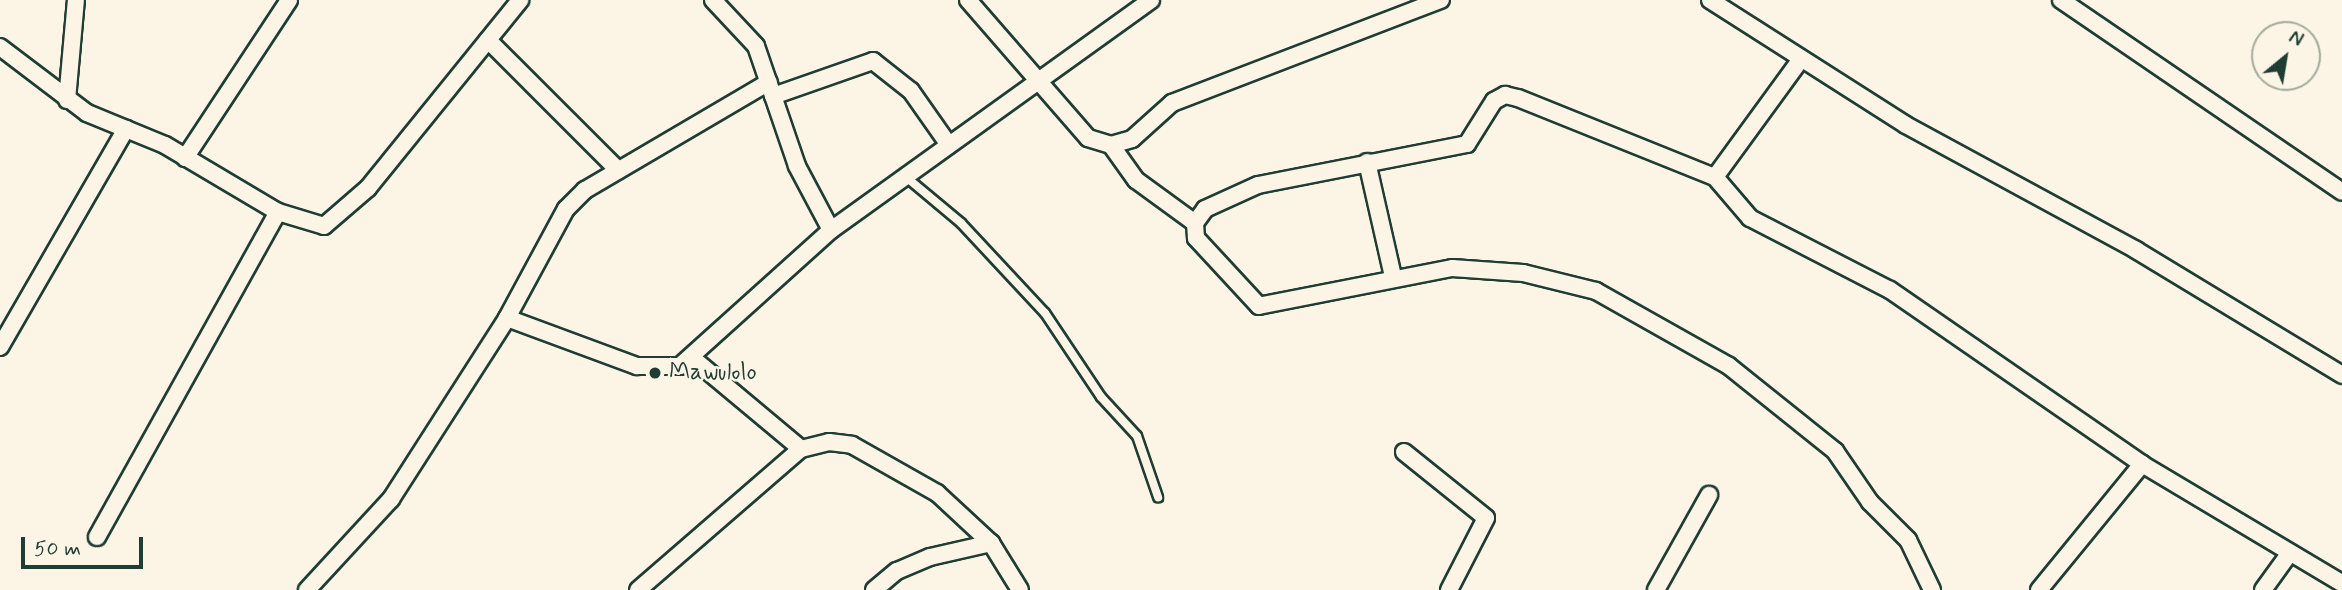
<!DOCTYPE html>
<style>
body{margin:0}
#map{position:relative;width:2342px;height:590px;overflow:hidden;background:#fcf5e5;font-family:Mynerve,sans-serif}
div>[style]{position:absolute}
.roads{filter:drop-shadow(2px 0 #1f3d34) drop-shadow(-2px 0 #1f3d34) drop-shadow(0 2px #1f3d34) drop-shadow(0 -2px #1f3d34)}
.service>*{height:8px;margin:-4px;padding:0 4px;transform-origin:4px;border-radius:4px;background:#fcf5e5}
.minor>*{height:16px;margin:-8px;padding:0 8px;transform-origin:8px;border-radius:8px;background:#fcf5e5}
.dots>*{width:19px;height:19px;translate:-50% -50%;box-sizing:border-box;border:4px solid #fcf5e5;border-radius:50%}
span{translate:-50% -50%;white-space:nowrap;text-align:center;line-height:1.15;-webkit-text-stroke:5px #fcf5e5;paint-order:stroke}
.poi-label{font-size:24px;color:#1f3d34}
.left{translate:0 -50%;text-align:left}
.north{position:absolute;left:2251px;top:21px;width:70px;height:70px;box-sizing:border-box;background:#fcf5e5;border:2px solid #a4ab9e;border-radius:50%;rotate:30deg;font-size:19px;font-weight:700;line-height:28px;text-align:center;color:#1f3d34}
.north::after{content:'';display:block;margin:auto;width:24px;height:32px;background:#1f3d34;clip-path:polygon(50% 0,100% 100%,50% 72%,0 100%)}
.scale{position:absolute;left:21px;top:537px;width:122px;height:32px;box-sizing:border-box;border:4px solid #1f3d34;border-top:0;padding-left:9px;font-size:21px;line-height:24px;white-space:nowrap;color:#1f3d34;-webkit-text-stroke:5px #fcf5e5;paint-order:stroke}
</style>
<div id="map">
<div class="roads">
<div class="service">
<i style="left:906px;top:177px;width:72px;rotate:39.9deg"></i>
<i style="left:961px;top:223px;width:123px;rotate:47deg"></i>
<i style="left:1045px;top:313px;width:101px;rotate:56.3deg"></i>
<i style="left:1101px;top:397px;width:53px;rotate:47.3deg"></i>
<i style="left:1137px;top:436px;width:65px;rotate:71deg"></i>
</div>
<div class="minor">
<i style="left:713px;top:0;width:63px;rotate:46.9deg"></i>
<i style="left:756px;top:46px;width:127px;rotate:71.1deg"></i>
<i style="left:797px;top:166px;width:72px;rotate:62deg"></i>
<i style="left:968px;top:0;width:183px;rotate:49deg"></i>
<i style="left:1088px;top:138px;width:24px;rotate:17deg"></i>
<i style="left:1111px;top:145px;width:22px;rotate:-16deg"></i>
<i style="left:1132px;top:139px;width:54px;rotate:-42deg"></i>
<i style="left:1172px;top:103px;width:288px;rotate:-21deg"></i>
<i style="left:1710px;top:0;width:232px;rotate:32.5deg"></i>
<i style="left:1906px;top:125px;width:262px;rotate:28.5deg"></i>
<i style="left:2136px;top:250px;width:241px;rotate:31.2deg"></i>
<i style="left:2061px;top:0;width:340px;rotate:34.3deg"></i>
<i style="left:488px;top:40px;width:184px;rotate:45deg"></i>
<i style="left:0;top:47px;width:109px;rotate:37.2deg"></i>
<i style="left:87px;top:113px;width:84px;rotate:22.3deg"></i>
<i style="left:165px;top:145px;width:131px;rotate:30.7deg"></i>
<i style="left:278px;top:212px;width:48px;rotate:16.9deg"></i>
<i style="left:324px;top:226px;width:58px;rotate:-40.8deg"></i>
<i style="left:368px;top:188px;width:242px;rotate:-51deg"></i>
<i style="left:773px;top:96px;width:106px;rotate:-19.3deg"></i>
<i style="left:873px;top:61px;width:48px;rotate:38.3deg"></i>
<i style="left:911px;top:91px;width:66px;rotate:54.9deg"></i>
<i style="left:67px;top:100px;width:100px;rotate:-84.9deg"></i>
<i style="left:1111px;top:145px;width:43px;rotate:54.5deg"></i>
<i style="left:1136px;top:180px;width:73px;rotate:36.1deg"></i>
<i style="left:185px;top:158px;width:189px;rotate:-56.6deg"></i>
<i style="left:1367px;top:162px;width:117px;rotate:77.2deg"></i>
<i style="left:1715px;top:177px;width:146px;rotate:-53.9deg"></i>
<i style="left:507px;top:318px;width:139px;rotate:20.3deg"></i>
<i style="left:637px;top:366px;width:43px"></i>
<i style="left:680px;top:366px;width:203px;rotate:-42deg"></i>
<i style="left:831px;top:230px;width:394px;rotate:-35.7deg"></i>
<i style="left:0;top:347px;width:252px;rotate:-60deg"></i>
<i style="left:691px;top:357px;width:143px;rotate:39.9deg"></i>
<i style="left:801px;top:449px;width:29px;rotate:-14deg"></i>
<i style="left:829px;top:442px;width:23px;rotate:7deg"></i>
<i style="left:852px;top:445px;width:98px;rotate:29.5deg"></i>
<i style="left:937px;top:493px;width:74px;rotate:42.8deg"></i>
<i style="left:991px;top:543px;width:55px;rotate:58.3deg"></i>
<i style="left:1404px;top:452px;width:105px;rotate:38.8deg"></i>
<i style="left:1486px;top:518px;width:81px;rotate:117.2deg"></i>
<i style="left:97px;top:537px;width:372px;rotate:-60.9deg"></i>
<i style="left:307px;top:590px;width:124px;rotate:-47.3deg"></i>
<i style="left:391px;top:499px;width:215px;rotate:-57.3deg"></i>
<i style="left:507px;top:318px;width:124px;rotate:-61.6deg"></i>
<i style="left:566px;top:209px;width:27px;rotate:-45deg"></i>
<i style="left:585px;top:190px;width:213px;rotate:-30.4deg"></i>
<i style="left:638px;top:590px;width:216px;rotate:-40.9deg"></i>
<i style="left:874px;top:590px;width:30px;rotate:-40deg"></i>
<i style="left:897px;top:571px;width:36px;rotate:-23deg"></i>
<i style="left:930px;top:557px;width:63px;rotate:-12.9deg"></i>
<i style="left:1656px;top:590px;width:109px;rotate:-60.8deg"></i>
<i style="left:1932px;top:590px;width:55px;rotate:-115.6deg"></i>
<i style="left:1908px;top:540px;width:54px;rotate:-135deg"></i>
<i style="left:1870px;top:502px;width:62px;rotate:-124.5deg"></i>
<i style="left:1835px;top:451px;width:136px;rotate:-141.3deg"></i>
<i style="left:1729px;top:366px;width:153px;rotate:-150.6deg"></i>
<i style="left:1596px;top:291px;width:75px;rotate:-166.1deg"></i>
<i style="left:1523px;top:273px;width:71px;rotate:-176deg"></i>
<i style="left:1452px;top:268px;width:197px;rotate:168.9deg"></i>
<i style="left:1259px;top:306px;width:93px;rotate:-132.8deg"></i>
<i style="left:1196px;top:238px;width:15px;rotate:-94deg"></i>
<i style="left:1195px;top:223px;width:17px;rotate:-54deg"></i>
<i style="left:1205px;top:209px;width:58px;rotate:-24.4deg"></i>
<i style="left:1258px;top:185px;width:213px;rotate:-11.1deg"></i>
<i style="left:1467px;top:144px;width:51px;rotate:-57.9deg"></i>
<i style="left:1494px;top:101px;width:13px;rotate:-29deg"></i>
<i style="left:1505px;top:95px;width:13px;rotate:13deg"></i>
<i style="left:1518px;top:98px;width:212px;rotate:21.9deg"></i>
<i style="left:1715px;top:177px;width:54px;rotate:49.5deg"></i>
<i style="left:1750px;top:218px;width:157px;rotate:27.2deg"></i>
<i style="left:1890px;top:290px;width:306px;rotate:34.6deg"></i>
<i style="left:2142px;top:464px;width:233px;rotate:30.8deg"></i>
<i style="left:2039px;top:590px;width:163px;rotate:-50.7deg"></i>
<i style="left:2263px;top:590px;width:44px;rotate:-54.2deg"></i>
</div>
</div>
<div class="dots">
<i style="left:655px;top:373px;background:#1f3d34"></i>
</div>
<div class="poi-label">
<span class="left" style="left:669px;top:373px">Mawulolo</span>
</div>
<div class="north">N</div>
<div class="scale">50 m</div>
</div>
